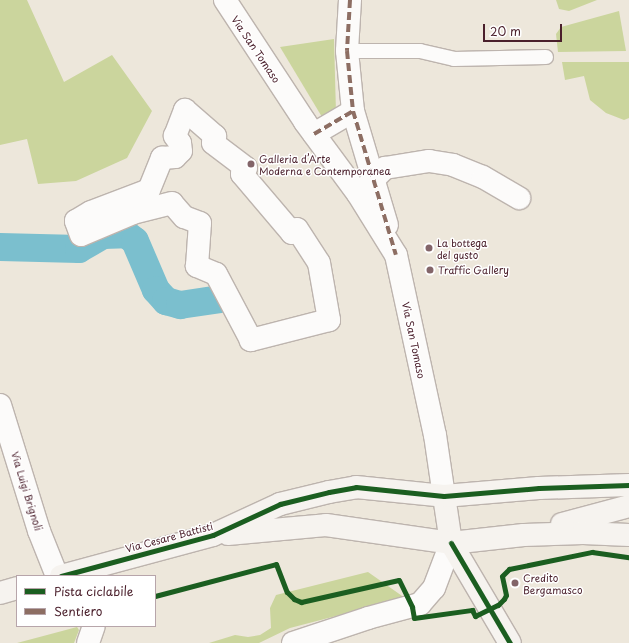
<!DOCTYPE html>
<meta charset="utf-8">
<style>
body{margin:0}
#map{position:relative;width:629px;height:643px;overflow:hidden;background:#ede7db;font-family:"Playpen Sans",sans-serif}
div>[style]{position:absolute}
.green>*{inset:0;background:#cbd59d}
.canal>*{height:28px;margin:-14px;padding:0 14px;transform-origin:14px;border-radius:14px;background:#7bbfce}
.roads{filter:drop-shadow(1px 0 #bdb4ae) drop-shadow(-1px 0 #bdb4ae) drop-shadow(0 1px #bdb4ae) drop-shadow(0 -1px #bdb4ae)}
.lane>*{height:14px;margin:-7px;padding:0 7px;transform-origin:7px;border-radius:7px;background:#fcfbfa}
.street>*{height:22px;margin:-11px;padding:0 11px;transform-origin:11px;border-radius:11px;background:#fcfbfa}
.secondary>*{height:22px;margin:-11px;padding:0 11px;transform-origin:11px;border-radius:11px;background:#f6f3ef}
.quiet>*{height:4px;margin-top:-2px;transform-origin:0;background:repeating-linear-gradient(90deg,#8d6e63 0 8px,transparent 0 12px)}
.cycleway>*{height:5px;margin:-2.5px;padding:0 2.5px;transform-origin:2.5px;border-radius:2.5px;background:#1b5e20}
.dots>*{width:11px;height:11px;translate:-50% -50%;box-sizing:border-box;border:2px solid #fff;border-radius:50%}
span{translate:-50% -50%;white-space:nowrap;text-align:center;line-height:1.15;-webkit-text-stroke:3px #fff;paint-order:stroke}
.street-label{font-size:10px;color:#4a1f2b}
.poi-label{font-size:10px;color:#4a1f2b}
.left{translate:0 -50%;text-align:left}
.legend{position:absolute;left:16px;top:575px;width:140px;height:52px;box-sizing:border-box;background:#fff;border:1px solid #b7a5aa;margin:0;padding:5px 7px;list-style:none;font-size:12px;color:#4a1f2b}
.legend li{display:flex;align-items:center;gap:8px;height:20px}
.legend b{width:20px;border:1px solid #b7a5aa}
.scale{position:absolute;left:483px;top:24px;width:79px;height:18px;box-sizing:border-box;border:2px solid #4a1f2b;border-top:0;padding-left:5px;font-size:12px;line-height:14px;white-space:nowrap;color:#4a1f2b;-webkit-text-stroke:3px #fff;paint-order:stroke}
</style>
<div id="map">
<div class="green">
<i style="clip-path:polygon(0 0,27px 0,64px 82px,112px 55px,152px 111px,127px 158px,76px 181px,38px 184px,27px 139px,0 145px)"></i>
<i style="clip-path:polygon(556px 0,597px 0,569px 11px,559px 9px)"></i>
<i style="clip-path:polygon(619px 11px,626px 51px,558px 52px,556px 34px,561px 27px)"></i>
<i style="clip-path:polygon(334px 39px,336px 113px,322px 117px,280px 47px)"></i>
<i style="clip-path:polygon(562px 62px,629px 62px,629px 118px,624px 120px,606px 113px,590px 100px,584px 76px,565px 80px)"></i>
<i style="clip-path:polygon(368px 572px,405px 598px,290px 628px,259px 643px,209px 643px,235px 635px,248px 637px,260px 635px,271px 628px,270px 608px,276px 595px)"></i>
<i style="clip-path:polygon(77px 627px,79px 630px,74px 643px,17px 643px)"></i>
</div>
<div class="canal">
<i style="left:0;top:247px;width:79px;rotate:1.5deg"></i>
<i style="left:79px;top:249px;width:28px;rotate:-30deg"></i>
<i style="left:103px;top:235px;width:23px;rotate:-2deg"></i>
<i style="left:126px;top:234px;width:11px;rotate:38deg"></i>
<i style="left:135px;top:241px;width:53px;rotate:66.8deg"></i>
<i style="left:156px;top:290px;width:15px;rotate:48deg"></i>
<i style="left:166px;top:301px;width:15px;rotate:16deg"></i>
<i style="left:180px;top:305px;width:40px;rotate:-8.5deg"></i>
</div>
<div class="roads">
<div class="lane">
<i style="left:347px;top:51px;width:73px"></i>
<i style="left:420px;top:51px;width:35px;rotate:13deg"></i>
<i style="left:454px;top:59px;width:92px;rotate:-1.2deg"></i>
</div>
<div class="street">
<i style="left:225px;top:0;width:146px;rotate:56.7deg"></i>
<i style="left:305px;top:122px;width:89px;rotate:53.6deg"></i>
<i style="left:358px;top:194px;width:72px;rotate:58.1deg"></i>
<i style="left:396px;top:255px;width:184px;rotate:77.8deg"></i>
<i style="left:435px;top:435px;width:62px;rotate:81.6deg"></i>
<i style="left:350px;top:0;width:51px;rotate:93.4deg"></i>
<i style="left:347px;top:51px;width:60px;rotate:84.3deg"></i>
<i style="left:353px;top:111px;width:119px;rotate:73.4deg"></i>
<i style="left:185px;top:110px;width:40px;rotate:41deg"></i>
<i style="left:215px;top:136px;width:7px;rotate:106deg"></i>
<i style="left:213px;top:143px;width:41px;rotate:37.1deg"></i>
<i style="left:246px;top:168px;width:7px;rotate:124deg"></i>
<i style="left:242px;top:174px;width:77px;rotate:49.7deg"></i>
<i style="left:292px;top:233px;width:6px;rotate:-39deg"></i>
<i style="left:297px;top:229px;width:40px;rotate:57.1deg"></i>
<i style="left:319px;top:263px;width:58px;rotate:80deg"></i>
<i style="left:329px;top:320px;width:81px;rotate:165.6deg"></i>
<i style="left:251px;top:340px;width:75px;rotate:-117.9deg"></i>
<i style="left:216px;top:274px;width:21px;rotate:-157deg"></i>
<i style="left:197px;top:266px;width:43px;rotate:-86deg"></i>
<i style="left:200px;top:223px;width:17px;rotate:-159deg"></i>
<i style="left:184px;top:217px;width:18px;rotate:-131deg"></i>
<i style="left:172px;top:203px;width:40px;rotate:165.6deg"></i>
<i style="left:133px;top:213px;width:56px;rotate:157.1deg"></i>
<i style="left:81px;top:235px;width:15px;rotate:-110deg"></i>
<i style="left:76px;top:221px;width:17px;rotate:-31deg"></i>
<i style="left:91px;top:212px;width:62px;rotate:-20.8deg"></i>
<i style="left:149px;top:190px;width:35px;rotate:-68deg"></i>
<i style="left:162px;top:158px;width:13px;rotate:-4deg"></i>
<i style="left:175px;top:157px;width:8px;rotate:-45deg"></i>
<i style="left:181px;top:151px;width:8px;rotate:-97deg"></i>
<i style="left:180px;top:143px;width:9px;rotate:-126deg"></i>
<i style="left:175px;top:136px;width:28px;rotate:-69deg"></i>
<i style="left:314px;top:134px;width:45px;rotate:-30.5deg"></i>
<i style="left:364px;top:189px;width:30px;rotate:-45deg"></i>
<i style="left:385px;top:168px;width:45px;rotate:-9deg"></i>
<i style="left:429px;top:161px;width:24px;rotate:9deg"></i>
<i style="left:453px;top:165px;width:32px;rotate:22deg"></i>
<i style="left:483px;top:177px;width:42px;rotate:30.3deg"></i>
<i style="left:0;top:405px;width:132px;rotate:72.8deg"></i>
<i style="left:39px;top:531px;width:48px;rotate:68.2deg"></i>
<i style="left:88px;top:643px;width:18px;rotate:-71deg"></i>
<i style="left:293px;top:643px;width:79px;rotate:-18.4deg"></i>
<i style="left:368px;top:618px;width:54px;rotate:-15.1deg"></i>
<i style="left:420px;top:604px;width:21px;rotate:-49deg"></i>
<i style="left:434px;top:588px;width:48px;rotate:-69.3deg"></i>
</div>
<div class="secondary">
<i style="left:444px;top:496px;width:48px;rotate:81.5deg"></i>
<i style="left:451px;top:543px;width:116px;rotate:59.5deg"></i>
<i style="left:562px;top:524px;width:69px;rotate:-15deg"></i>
<i style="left:228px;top:534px;width:98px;rotate:-5.2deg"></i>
<i style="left:326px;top:525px;width:126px;rotate:8.2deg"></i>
<i style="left:451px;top:543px;width:73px;rotate:-6.3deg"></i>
<i style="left:524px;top:535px;width:59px;rotate:-1.9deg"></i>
<i style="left:583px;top:533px;width:46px;rotate:2.5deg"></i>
<i style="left:61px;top:576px;width:157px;rotate:-15.1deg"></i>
<i style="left:213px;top:535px;width:74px;rotate:-24.8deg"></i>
<i style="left:280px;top:504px;width:50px;rotate:-13.8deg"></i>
<i style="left:329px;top:492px;width:27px;rotate:-10deg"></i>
<i style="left:356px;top:487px;width:88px;rotate:5.8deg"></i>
<i style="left:444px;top:496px;width:95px;rotate:-4.8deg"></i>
<i style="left:539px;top:488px;width:90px;rotate:-1.9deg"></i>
<i style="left:0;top:593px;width:18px;rotate:-16deg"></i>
</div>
</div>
<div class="quiet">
<i style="left:350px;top:0;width:51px;rotate:93.4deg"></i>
<i style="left:347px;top:51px;width:60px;rotate:84.3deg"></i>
<i style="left:353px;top:111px;width:150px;rotate:73.4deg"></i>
<i style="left:314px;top:134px;width:45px;rotate:-30.5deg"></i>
</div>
<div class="cycleway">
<i style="left:451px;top:543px;width:116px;rotate:59.5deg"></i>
<i style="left:61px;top:576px;width:157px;rotate:-15.1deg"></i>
<i style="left:213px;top:535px;width:74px;rotate:-24.8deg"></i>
<i style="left:280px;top:504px;width:50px;rotate:-13.8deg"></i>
<i style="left:329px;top:492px;width:27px;rotate:-10deg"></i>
<i style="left:356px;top:487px;width:88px;rotate:5.8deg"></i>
<i style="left:444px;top:496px;width:95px;rotate:-4.8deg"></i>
<i style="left:539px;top:488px;width:90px;rotate:-1.9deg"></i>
<i style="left:155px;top:596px;width:125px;rotate:-14.8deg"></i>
<i style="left:276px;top:564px;width:30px;rotate:69deg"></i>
<i style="left:287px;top:592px;width:10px;rotate:45deg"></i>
<i style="left:294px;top:599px;width:8px;rotate:23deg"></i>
<i style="left:301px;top:602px;width:100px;rotate:-12.7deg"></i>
<i style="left:399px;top:580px;width:30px;rotate:64deg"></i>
<i style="left:412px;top:607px;width:11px;rotate:80deg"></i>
<i style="left:414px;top:618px;width:59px;rotate:-7.9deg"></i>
<i style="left:472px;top:610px;width:7px;rotate:63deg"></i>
<i style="left:475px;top:616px;width:25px;rotate:-26deg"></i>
<i style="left:498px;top:605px;width:8px;rotate:-45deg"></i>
<i style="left:504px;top:599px;width:4px;rotate:-63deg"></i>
<i style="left:506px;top:595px;width:19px;rotate:-102deg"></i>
<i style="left:502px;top:576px;width:10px;rotate:-45deg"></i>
<i style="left:509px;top:569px;width:85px;rotate:-11.6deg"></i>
<i style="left:592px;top:552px;width:37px;rotate:8deg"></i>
</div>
<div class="dots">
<i style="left:251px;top:164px;background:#836569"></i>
<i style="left:429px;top:248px;background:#836569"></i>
<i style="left:430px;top:270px;background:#836569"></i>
<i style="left:515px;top:583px;background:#836569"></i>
</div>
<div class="street-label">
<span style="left:256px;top:49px;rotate:56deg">Via San Tomaso</span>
<span style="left:414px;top:340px;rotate:78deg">Via San Tomaso</span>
<span style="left:27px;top:491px;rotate:73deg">Via Luigi Brignoli</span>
<span style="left:169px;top:537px;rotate:-15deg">Via Cesare Battisti</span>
</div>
<div class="poi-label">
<span class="left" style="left:259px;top:164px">Galleria d’Arte<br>Moderna e Contemporanea</span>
<span class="left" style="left:437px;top:248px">La bottega<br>del gusto</span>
<span class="left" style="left:438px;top:270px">Traffic Gallery</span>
<span class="left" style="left:523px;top:583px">Credito<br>Bergamasco</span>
</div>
<ul class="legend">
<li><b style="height:5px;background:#1b5e20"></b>Pista ciclabile</li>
<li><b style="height:5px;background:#8d6e63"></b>Sentiero</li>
</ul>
<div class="scale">20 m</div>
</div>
